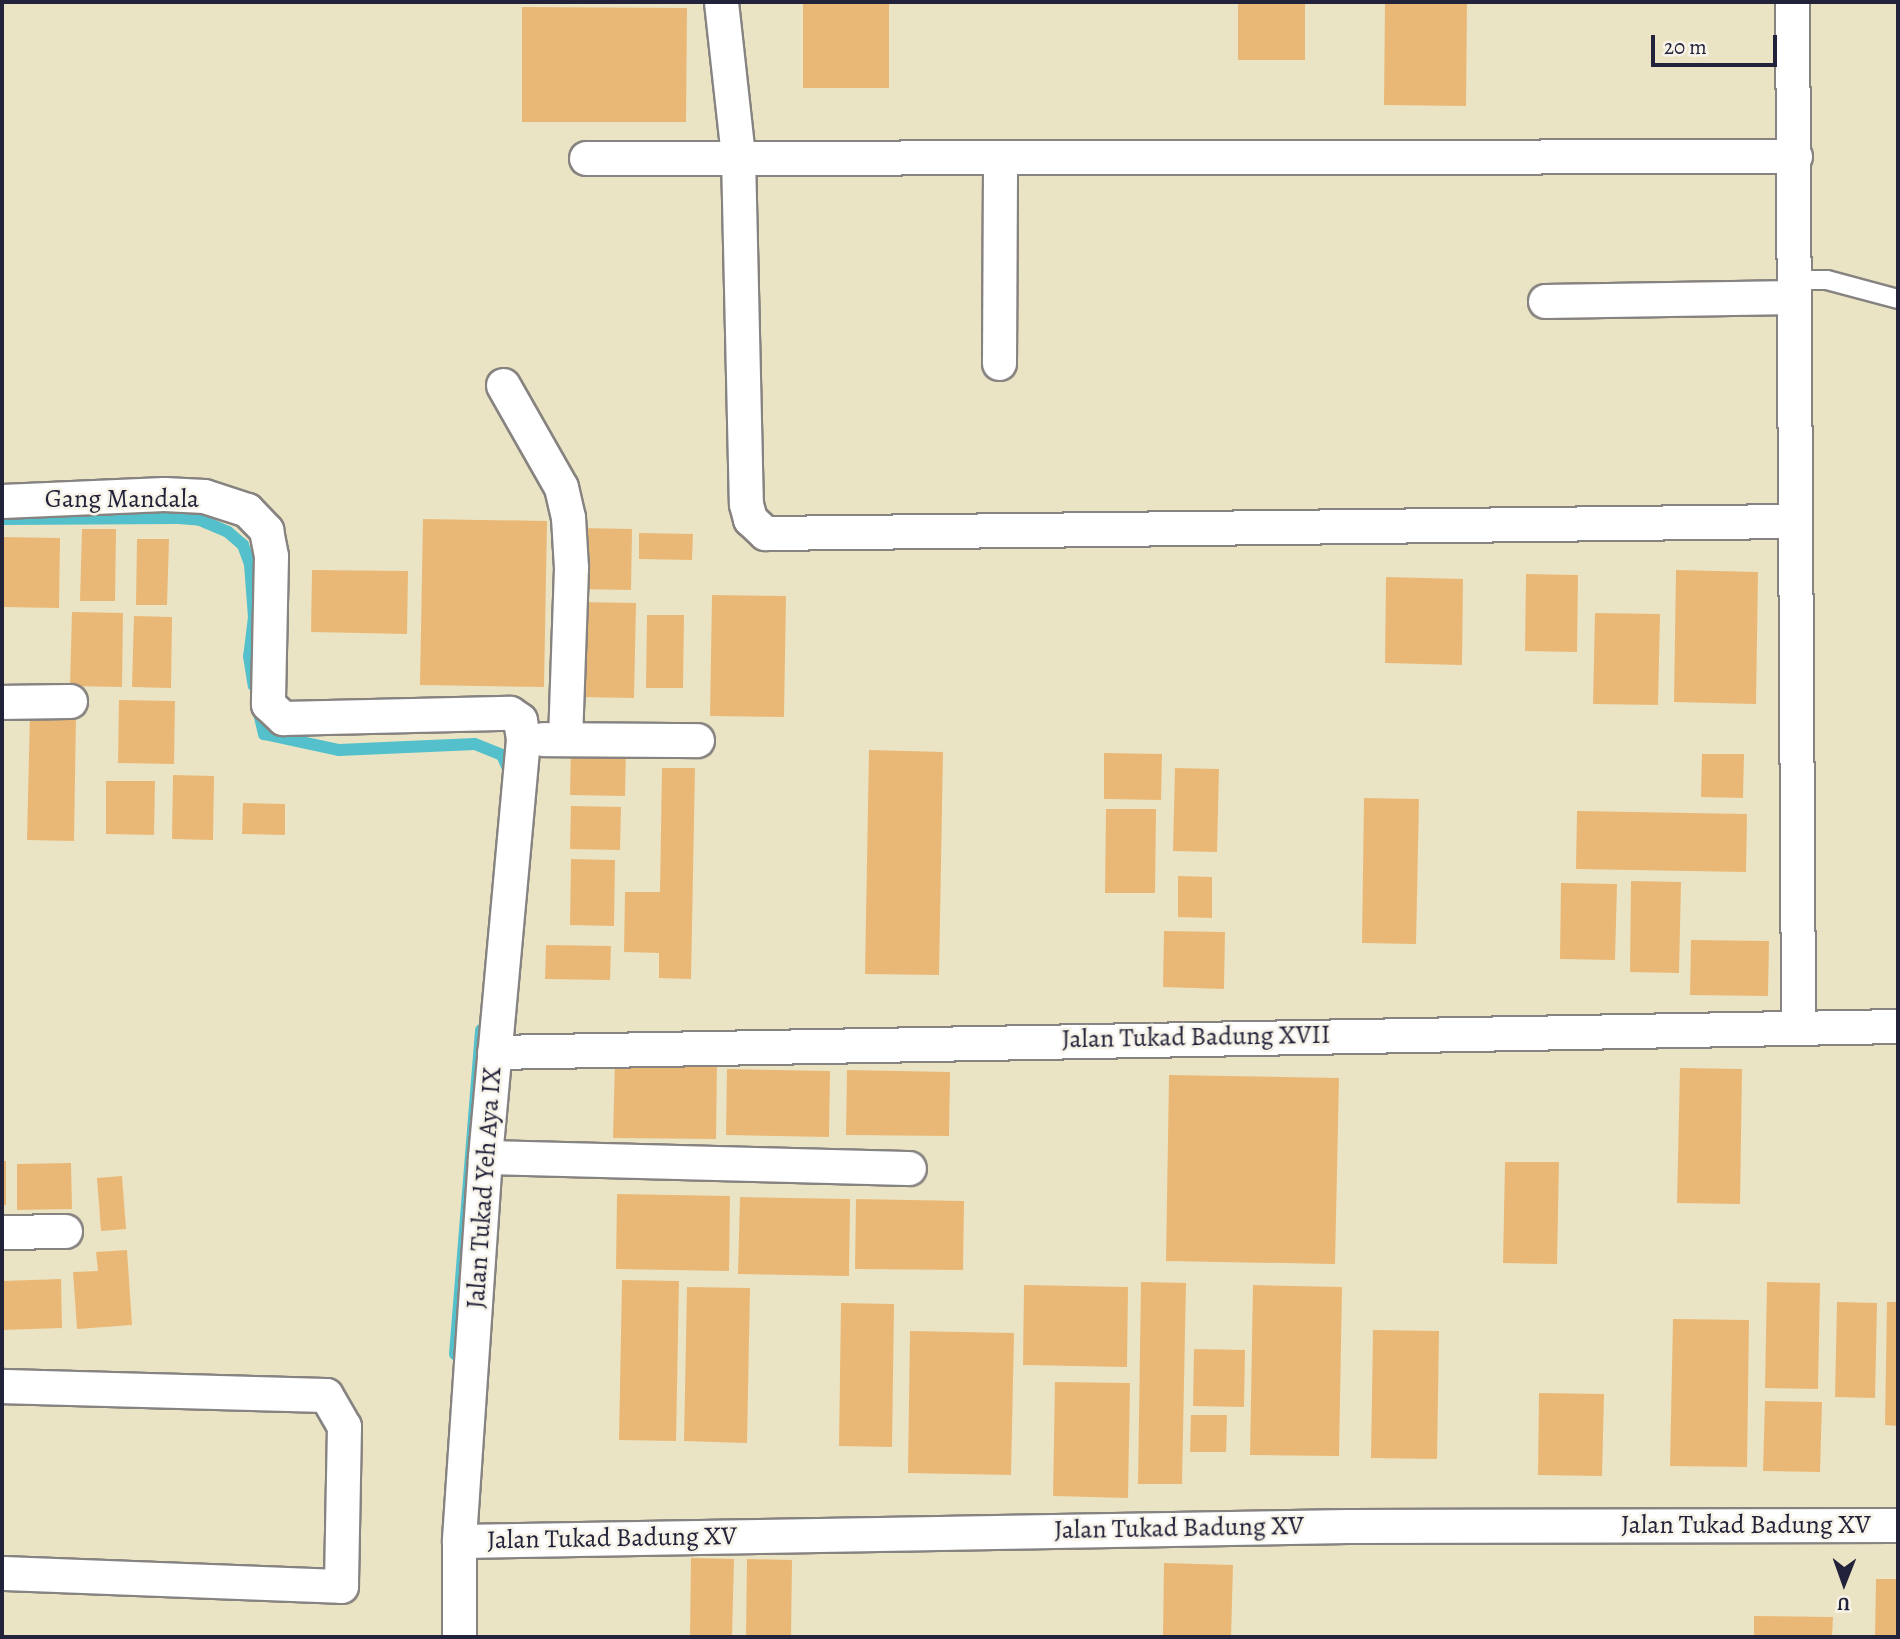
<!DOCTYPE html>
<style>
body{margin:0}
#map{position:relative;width:1900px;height:1639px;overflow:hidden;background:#ebe4c4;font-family:Alegreya,serif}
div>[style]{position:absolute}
.stream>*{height:12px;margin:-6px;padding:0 6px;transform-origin:6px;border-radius:6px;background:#53c0cc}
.building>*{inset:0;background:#eab876}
.roads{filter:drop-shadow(2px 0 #868380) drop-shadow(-2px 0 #868380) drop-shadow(0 2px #868380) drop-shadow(0 -2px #868380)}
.lane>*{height:18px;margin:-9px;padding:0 9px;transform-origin:9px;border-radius:9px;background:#fff}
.street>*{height:33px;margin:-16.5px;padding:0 16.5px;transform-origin:16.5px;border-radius:16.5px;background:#fff}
span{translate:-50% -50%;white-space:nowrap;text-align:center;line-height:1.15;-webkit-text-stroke:5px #f7f3e8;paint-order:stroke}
.street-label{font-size:26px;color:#22223b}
.frame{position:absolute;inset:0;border:4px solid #22223b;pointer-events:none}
.north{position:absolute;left:1809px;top:1548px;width:70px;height:70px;-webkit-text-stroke:5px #f7f3e8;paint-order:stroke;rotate:181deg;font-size:19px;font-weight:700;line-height:28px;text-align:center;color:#22223b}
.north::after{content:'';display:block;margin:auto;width:24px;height:32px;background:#22223b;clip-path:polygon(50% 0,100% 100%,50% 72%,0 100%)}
.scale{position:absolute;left:1651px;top:35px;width:126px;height:32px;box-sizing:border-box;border:4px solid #22223b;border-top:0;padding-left:9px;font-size:21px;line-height:24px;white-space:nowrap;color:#22223b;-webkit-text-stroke:5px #f7f3e8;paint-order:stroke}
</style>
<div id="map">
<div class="stream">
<i style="left:2px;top:519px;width:177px;rotate:-0.3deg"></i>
<i style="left:179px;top:518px;width:21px;rotate:5deg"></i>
<i style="left:200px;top:520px;width:30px;rotate:23deg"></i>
<i style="left:228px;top:532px;width:20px;rotate:41deg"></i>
<i style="left:243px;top:545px;width:20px;rotate:70deg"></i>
<i style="left:250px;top:564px;width:53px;rotate:85.7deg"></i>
<i style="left:254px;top:617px;width:39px;rotate:97deg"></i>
<i style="left:249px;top:656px;width:30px;rotate:81deg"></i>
<i style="left:257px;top:704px;width:31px;rotate:77deg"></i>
<i style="left:264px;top:734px;width:77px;rotate:12deg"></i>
<i style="left:339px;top:750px;width:136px;rotate:-2.5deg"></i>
<i style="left:475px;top:744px;width:29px;rotate:22deg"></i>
<i style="left:502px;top:755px;width:20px;rotate:66deg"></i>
<i style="left:455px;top:1354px;width:325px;rotate:-85.4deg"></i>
</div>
<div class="building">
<i style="clip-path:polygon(803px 2px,889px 2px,889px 88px,803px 88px)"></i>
<i style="clip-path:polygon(1238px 2px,1305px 2px,1305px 60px,1238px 60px)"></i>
<i style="clip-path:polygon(1385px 2px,1467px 2px,1466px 106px,1384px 105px)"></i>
<i style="clip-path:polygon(522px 7px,687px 8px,686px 122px,522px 122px)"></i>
<i style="clip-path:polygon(423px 519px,547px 521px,544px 687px,420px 685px)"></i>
<i style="clip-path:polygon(579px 528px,632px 529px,631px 590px,578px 589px)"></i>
<i style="clip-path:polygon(82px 529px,116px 529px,115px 601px,80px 601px)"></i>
<i style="clip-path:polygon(639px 533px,693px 534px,692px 560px,639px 559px)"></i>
<i style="clip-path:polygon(2px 537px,60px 538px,59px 608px,2px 607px)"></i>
<i style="clip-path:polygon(137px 539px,169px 539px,167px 605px,136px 605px)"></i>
<i style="clip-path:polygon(312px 570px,408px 571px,407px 634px,311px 632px)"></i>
<i style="clip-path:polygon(1676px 570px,1758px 572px,1756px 704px,1674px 702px)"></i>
<i style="clip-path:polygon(1526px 574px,1578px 575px,1577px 652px,1525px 651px)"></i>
<i style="clip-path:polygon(1386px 577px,1463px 579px,1462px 665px,1385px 663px)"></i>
<i style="clip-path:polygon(712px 595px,786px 596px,784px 717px,710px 716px)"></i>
<i style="clip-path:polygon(580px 602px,636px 603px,634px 698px,578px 697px)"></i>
<i style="clip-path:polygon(72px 612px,123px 613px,122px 687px,70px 686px)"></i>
<i style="clip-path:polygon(1595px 613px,1660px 614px,1658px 705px,1593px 704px)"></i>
<i style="clip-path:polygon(647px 615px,684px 615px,683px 688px,646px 688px)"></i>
<i style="clip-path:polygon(134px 616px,172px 617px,171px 688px,132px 687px)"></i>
<i style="clip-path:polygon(119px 700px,175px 701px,174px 764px,118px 763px)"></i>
<i style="clip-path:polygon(30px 713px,76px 713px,74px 841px,27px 840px)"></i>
<i style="clip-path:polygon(571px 747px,626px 748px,625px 796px,570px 795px)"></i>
<i style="clip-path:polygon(869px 750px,943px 752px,939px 975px,865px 974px)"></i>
<i style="clip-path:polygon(1104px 753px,1162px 754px,1161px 800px,1104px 799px)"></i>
<i style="clip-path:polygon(1702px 754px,1744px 754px,1743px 798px,1701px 797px)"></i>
<i style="clip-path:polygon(662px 768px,695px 768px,691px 979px,659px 978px,659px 953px,624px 952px,625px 892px,660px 892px)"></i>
<i style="clip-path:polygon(1175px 768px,1219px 769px,1217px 852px,1173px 851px)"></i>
<i style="clip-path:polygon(173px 775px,214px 776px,213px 840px,172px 839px)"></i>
<i style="clip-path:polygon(106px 781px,155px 781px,154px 835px,106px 834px)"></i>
<i style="clip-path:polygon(1364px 798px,1419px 799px,1416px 944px,1362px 943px)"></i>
<i style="clip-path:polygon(243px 803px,285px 804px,285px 835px,242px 834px)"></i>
<i style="clip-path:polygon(571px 806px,621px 807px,620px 850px,570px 849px)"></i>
<i style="clip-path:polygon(1106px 809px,1156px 809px,1155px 893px,1105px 893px)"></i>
<i style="clip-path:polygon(1577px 811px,1747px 814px,1746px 872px,1576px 869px)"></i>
<i style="clip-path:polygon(571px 859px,615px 860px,614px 926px,570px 925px)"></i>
<i style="clip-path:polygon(1178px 876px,1212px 877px,1212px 918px,1178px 917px)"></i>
<i style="clip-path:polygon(1631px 881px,1681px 882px,1679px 973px,1630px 972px)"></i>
<i style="clip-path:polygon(1561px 883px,1617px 884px,1615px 960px,1560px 959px)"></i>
<i style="clip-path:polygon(1164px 931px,1225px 932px,1224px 989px,1163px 987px)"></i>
<i style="clip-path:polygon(1691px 940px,1769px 941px,1768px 996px,1690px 995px)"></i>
<i style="clip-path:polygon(546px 945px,611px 946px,610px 980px,545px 979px)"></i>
<i style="clip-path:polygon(615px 1061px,717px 1063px,716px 1139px,613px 1138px)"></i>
<i style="clip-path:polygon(1680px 1068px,1742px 1069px,1740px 1204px,1677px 1203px)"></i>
<i style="clip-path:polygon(727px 1069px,830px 1071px,829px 1137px,726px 1135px)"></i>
<i style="clip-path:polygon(847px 1070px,950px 1072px,949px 1136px,846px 1135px)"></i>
<i style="clip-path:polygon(1169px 1075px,1339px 1078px,1335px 1264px,1166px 1261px)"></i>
<i style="clip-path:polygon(2px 1161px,6px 1161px,6px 1205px,2px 1205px)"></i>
<i style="clip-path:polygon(1505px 1162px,1559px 1162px,1557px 1264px,1503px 1263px)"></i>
<i style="clip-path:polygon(71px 1163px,72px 1209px,17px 1210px,17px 1164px)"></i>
<i style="clip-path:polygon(122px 1176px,126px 1229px,101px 1231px,97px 1178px)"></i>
<i style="clip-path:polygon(617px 1194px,730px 1196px,729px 1271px,616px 1269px)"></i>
<i style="clip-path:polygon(740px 1197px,850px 1199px,849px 1276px,738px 1274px)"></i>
<i style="clip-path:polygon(856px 1199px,964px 1201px,963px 1270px,855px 1269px)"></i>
<i style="clip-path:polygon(127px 1250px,132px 1325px,77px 1329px,73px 1272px,98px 1271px,96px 1252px)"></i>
<i style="clip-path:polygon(61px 1279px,62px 1328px,2px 1330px,2px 1281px)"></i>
<i style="clip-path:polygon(622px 1280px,679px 1281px,676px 1441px,619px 1440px)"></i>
<i style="clip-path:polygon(1141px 1282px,1186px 1283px,1182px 1484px,1138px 1484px)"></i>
<i style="clip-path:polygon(1767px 1282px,1820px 1283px,1818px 1389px,1765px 1388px)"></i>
<i style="clip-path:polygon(1024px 1285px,1128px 1287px,1127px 1367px,1023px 1365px)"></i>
<i style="clip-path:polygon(1253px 1285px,1342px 1287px,1339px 1456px,1250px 1455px)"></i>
<i style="clip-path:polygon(687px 1287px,750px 1288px,747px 1443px,684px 1441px)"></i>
<i style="clip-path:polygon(1837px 1302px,1877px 1303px,1875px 1398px,1835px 1397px)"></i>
<i style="clip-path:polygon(1887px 1302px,1898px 1302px,1898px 1426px,1885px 1425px)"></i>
<i style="clip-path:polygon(841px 1303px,894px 1304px,892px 1447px,839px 1446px)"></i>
<i style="clip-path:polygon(1673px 1319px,1749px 1320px,1747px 1467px,1670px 1466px)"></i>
<i style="clip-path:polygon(1373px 1330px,1439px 1331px,1437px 1459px,1371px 1458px)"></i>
<i style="clip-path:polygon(910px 1331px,1014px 1333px,1011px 1475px,908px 1473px)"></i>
<i style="clip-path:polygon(1194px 1349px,1245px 1350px,1244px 1407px,1193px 1406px)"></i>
<i style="clip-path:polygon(1055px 1382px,1130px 1383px,1128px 1498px,1053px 1496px)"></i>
<i style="clip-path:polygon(1539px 1393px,1604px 1394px,1602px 1476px,1538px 1475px)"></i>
<i style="clip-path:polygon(1765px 1401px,1822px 1402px,1820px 1472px,1763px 1471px)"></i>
<i style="clip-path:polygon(1191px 1415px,1227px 1415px,1226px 1452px,1190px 1452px)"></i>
<i style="clip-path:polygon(691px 1558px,734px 1559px,732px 1637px,690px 1637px)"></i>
<i style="clip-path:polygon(747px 1559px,792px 1560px,791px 1637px,746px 1637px)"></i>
<i style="clip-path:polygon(1164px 1563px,1233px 1565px,1231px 1637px,1163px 1637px)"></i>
<i style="clip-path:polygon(1876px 1579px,1898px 1579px,1898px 1637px,1875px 1637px)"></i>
<i style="clip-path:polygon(1754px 1616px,1833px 1617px,1832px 1637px,1754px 1637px)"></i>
</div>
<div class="roads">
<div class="lane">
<i style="left:1795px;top:280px;width:32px"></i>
<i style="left:1827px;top:280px;width:73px;rotate:15deg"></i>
</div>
<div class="street">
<i style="left:721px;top:2px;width:155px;rotate:83.7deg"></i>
<i style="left:738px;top:156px;width:348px;rotate:88.7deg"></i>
<i style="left:746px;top:504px;width:16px;rotate:75deg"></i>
<i style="left:750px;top:519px;width:21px;rotate:43deg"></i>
<i style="left:765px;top:533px;width:1029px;rotate:-0.67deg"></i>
<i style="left:1792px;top:2px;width:1022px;rotate:89.66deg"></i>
<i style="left:586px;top:158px;width:1209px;rotate:-0.09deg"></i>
<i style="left:1545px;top:301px;width:249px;rotate:-0.9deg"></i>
<i style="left:999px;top:363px;width:205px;rotate:-89.7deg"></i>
<i style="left:503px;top:385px;width:117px;rotate:60.4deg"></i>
<i style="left:561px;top:487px;width:31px;rotate:77deg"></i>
<i style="left:568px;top:517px;width:51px;rotate:86.6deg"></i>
<i style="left:571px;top:568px;width:171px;rotate:92deg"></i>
<i style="left:2px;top:501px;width:162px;rotate:-2.5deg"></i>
<i style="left:164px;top:494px;width:40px;rotate:2.9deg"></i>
<i style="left:204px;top:496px;width:45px;rotate:18deg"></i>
<i style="left:247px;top:510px;width:28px;rotate:46deg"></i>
<i style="left:266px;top:530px;width:26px;rotate:79deg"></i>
<i style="left:271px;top:556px;width:148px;rotate:91.2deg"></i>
<i style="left:268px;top:704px;width:21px;rotate:43deg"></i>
<i style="left:283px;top:718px;width:227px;rotate:-1.3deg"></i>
<i style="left:510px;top:713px;width:12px;rotate:35deg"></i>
<i style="left:520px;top:720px;width:19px;rotate:81deg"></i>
<i style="left:523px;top:739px;width:420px;rotate:95.2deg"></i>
<i style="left:485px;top:1157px;width:385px;rotate:93.9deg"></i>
<i style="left:459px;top:1541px;width:96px;rotate:90deg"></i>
<i style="left:2px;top:702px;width:68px;rotate:-0.8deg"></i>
<i style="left:543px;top:739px;width:154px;rotate:0.4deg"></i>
<i style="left:494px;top:1052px;width:1404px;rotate:-1.06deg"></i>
<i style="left:485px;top:1157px;width:424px;rotate:1.5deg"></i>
<i style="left:2px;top:1232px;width:63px;rotate:-0.9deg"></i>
<i style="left:2px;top:1386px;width:324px;rotate:1.6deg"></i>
<i style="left:326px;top:1395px;width:36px;rotate:60deg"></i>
<i style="left:344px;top:1426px;width:160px;rotate:91.1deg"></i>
<i style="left:341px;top:1586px;width:339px;rotate:-177.8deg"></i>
<i style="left:459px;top:1541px;width:889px;rotate:-0.97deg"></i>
<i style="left:1348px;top:1526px;width:550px;rotate:-0.1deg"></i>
</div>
</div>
<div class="street-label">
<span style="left:122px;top:499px">Gang Mandala</span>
<span style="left:1196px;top:1037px;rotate:-1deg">Jalan Tukad Badung XVII</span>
<span style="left:484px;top:1188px;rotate:-86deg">Jalan Tukad Yeh Aya IX</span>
<span style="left:1746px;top:1525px">Jalan Tukad Badung XV</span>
<span style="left:1179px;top:1528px;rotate:-1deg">Jalan Tukad Badung XV</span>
<span style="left:612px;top:1538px;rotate:-1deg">Jalan Tukad Badung XV</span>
</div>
<div class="frame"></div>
<div class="north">U</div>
<div class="scale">20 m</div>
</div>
